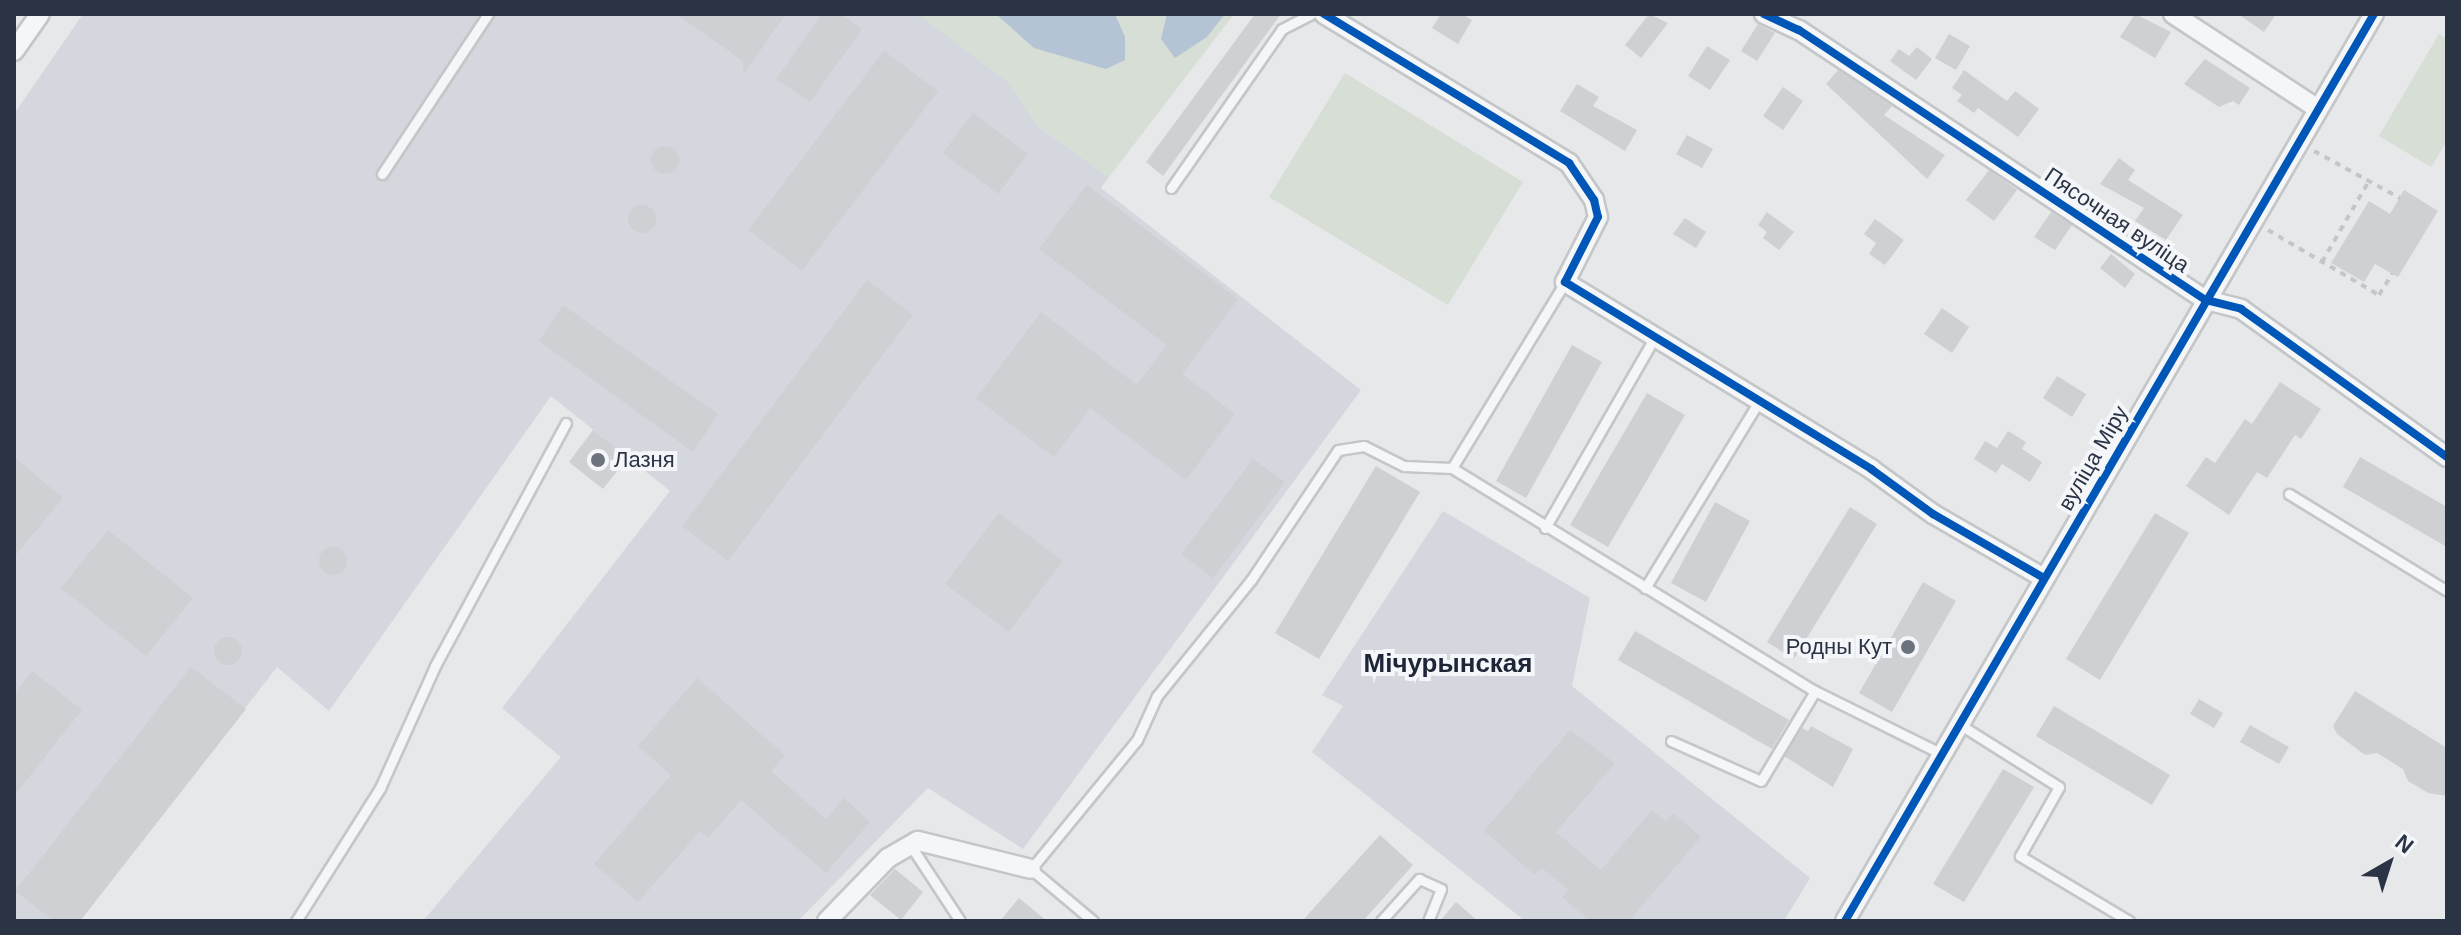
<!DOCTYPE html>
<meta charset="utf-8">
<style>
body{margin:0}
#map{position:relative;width:2461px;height:935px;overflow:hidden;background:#e6e8ea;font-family:Arial,sans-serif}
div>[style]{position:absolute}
.built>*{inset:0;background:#d4d7dd}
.green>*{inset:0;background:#d6ded6}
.water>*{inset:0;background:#b4c4d5}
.building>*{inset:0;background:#ced0d3}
.round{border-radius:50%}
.path>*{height:4px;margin-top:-2px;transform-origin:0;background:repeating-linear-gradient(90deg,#c5c6ca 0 6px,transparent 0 12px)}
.roads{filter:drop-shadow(2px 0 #c4c6c8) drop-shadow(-2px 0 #c4c6c8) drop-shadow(0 2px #c4c6c8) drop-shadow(0 -2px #c4c6c8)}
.lane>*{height:9px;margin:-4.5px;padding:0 4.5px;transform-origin:4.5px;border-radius:4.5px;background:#f5f6f7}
.street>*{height:18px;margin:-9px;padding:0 9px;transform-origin:9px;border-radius:9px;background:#f5f6f7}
.cycleway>*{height:8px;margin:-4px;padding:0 4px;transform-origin:4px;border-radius:4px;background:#0057b8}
.dots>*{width:22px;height:22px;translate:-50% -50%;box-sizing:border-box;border:4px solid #f4f6f9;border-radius:50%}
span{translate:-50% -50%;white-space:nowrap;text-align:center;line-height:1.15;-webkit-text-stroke:8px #f4f6f9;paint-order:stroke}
.street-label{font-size:22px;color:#2b3445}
.poi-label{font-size:22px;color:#2b3445}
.left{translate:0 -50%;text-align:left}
.right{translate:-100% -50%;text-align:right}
.quarter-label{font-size:26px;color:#1d2536;font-weight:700}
.frame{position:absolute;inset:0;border:16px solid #2b3445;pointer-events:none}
.north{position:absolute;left:2349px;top:823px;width:80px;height:80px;-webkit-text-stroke:6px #f4f6f9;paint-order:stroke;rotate:39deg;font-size:22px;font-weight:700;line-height:32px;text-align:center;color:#2b3445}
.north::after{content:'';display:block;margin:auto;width:28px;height:36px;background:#2b3445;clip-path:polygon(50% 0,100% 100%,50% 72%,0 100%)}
</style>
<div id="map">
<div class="built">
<i style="clip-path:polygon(83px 14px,919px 14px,1008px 82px,1037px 126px,1109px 177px,1101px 188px,1361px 390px,1023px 849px,928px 788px,798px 921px,423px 921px,561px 757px,502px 708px,670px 491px,551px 396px,329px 711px,277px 667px,80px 921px,14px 921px,14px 114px)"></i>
<i style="clip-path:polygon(1443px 511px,1590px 598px,1572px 686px,1810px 878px,1784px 921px,1525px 921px,1312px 752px,1343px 706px,1322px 695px)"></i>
</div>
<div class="green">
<i style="clip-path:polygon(919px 14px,1234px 14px,1109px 177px,1037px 126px,1008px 82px)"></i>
<i style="clip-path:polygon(2439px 34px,2447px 39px,2447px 141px,2431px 167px,2379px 136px)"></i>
<i style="clip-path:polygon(1345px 73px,1523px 182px,1448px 305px,1269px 197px)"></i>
</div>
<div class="water">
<i style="clip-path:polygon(996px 14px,1115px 14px,1125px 37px,1125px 60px,1106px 69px,1034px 48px)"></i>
<i style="clip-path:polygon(1167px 14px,1225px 14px,1207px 37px,1175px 58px,1161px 39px)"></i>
</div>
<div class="building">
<i style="clip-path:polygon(676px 14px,786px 14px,743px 75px,743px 61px)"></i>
<i style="clip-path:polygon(822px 14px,841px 14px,862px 29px,810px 102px,776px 79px)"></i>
<i style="clip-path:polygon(1255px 14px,1281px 14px,1163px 176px,1146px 162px)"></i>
<i style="clip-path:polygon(1441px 14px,1462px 14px,1472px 20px,1458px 44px,1432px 28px)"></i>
<i style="clip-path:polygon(1649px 14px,1668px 23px,1641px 58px,1625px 45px)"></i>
<i style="clip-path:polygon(2135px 14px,2171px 32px,2155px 58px,2120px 37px)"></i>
<i style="clip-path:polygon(2238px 14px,2276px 14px,2264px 32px)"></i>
<i style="clip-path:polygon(1758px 24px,1775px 33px,1757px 61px,1741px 51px)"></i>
<i style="clip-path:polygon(1949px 34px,1970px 46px,1956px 70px,1935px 58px)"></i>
<i style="clip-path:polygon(1707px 46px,1730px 60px,1710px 90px,1688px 76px)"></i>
<i style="clip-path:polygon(1917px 47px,1932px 59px,1916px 80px,1890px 61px,1899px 49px,1909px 56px)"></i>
<i style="clip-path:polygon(884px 51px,938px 91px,802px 271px,748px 230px)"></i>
<i style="clip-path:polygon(2205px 59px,2250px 88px,2239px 105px,2233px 101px,2219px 107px,2184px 84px)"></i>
<i style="clip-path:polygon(1838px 70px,1892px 106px,1884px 115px,1945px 155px,1927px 179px,1826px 84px)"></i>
<i style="clip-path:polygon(1964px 70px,2007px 101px,2015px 91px,2039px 109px,2018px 137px,1978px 108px,1974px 113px,1957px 101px,1962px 95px,1952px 88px)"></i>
<i style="clip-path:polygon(1577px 84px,1599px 97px,1593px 106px,1637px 130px,1625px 151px,1560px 111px)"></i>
<i style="clip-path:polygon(1783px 87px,1803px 101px,1783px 130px,1763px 116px)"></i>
<i style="clip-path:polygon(973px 113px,1028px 154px,998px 194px,943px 153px)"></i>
<i style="clip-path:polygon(1687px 135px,1713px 149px,1702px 168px,1676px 154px)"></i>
<i class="round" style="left:651px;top:146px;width:28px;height:28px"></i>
<i style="clip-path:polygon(2119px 158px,2135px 170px,2128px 180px,2183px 215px,2166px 240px,2135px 221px,2144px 208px,2100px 184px)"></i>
<i style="clip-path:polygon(1989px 170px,2017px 190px,1994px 221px,1966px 200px)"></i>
<i style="clip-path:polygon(1087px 185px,1238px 299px,1182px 374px,1235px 414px,1186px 480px,1090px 408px,1054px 457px,976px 398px,1041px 312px,1137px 385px,1167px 345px,1039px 249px)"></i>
<i style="clip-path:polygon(2404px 190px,2438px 211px,2398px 277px,2375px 264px,2364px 282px,2331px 263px,2369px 201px,2390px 214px)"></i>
<i class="round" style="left:628px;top:205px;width:28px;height:28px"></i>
<i style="clip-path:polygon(1767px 212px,1794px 232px,1779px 250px,1763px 238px,1767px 232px,1758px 225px)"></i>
<i style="clip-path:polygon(2051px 212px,2072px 225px,2055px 250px,2034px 237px)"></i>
<i style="clip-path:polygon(1685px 218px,1706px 232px,1696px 248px,1673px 234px)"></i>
<i style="clip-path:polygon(1875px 219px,1904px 240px,1885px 265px,1869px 254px,1876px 243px,1864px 234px)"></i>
<i style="clip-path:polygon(2111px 254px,2135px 274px,2125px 288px,2100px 268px)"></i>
<i style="clip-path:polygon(867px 280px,913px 315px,728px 561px,682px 526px)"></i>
<i style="clip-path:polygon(563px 305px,718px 414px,693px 452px,539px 341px)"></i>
<i style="clip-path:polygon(1942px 308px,1969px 327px,1952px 353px,1924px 334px)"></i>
<i style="clip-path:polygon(1572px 345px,1602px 362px,1526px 498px,1496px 481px)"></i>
<i style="clip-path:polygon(2057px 376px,2086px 394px,2072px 417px,2043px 398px)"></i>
<i style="clip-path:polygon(2280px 382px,2321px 409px,2301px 439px,2295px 435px,2267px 478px,2257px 472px,2229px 515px,2186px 486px,2206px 457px,2215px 463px,2245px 419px,2252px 424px)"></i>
<i style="clip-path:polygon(1647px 393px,1685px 415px,1608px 547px,1570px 525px)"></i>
<i style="clip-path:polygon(593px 430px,628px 457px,603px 489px,569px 462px)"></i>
<i style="clip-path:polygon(2008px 431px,2026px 442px,2022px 449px,2042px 462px,2030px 482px,2002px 464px,1996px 473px,1974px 459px,1985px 441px,1997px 448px)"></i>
<i style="clip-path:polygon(14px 457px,63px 498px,14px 557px)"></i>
<i style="clip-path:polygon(2360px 457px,2447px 507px,2447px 547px,2343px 487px)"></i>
<i style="clip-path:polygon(1253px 459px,1285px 482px,1213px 578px,1181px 554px)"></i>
<i style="clip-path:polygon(1376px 466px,1420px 492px,1319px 659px,1275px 633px)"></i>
<i style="clip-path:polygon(1715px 502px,1750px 521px,1706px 602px,1671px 583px)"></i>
<i style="clip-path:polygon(1850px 507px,1877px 524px,1794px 659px,1767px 642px)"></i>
<i style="clip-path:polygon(999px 513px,1063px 561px,1009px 632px,945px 584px)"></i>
<i style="clip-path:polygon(2155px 513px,2189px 533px,2100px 680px,2066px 659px)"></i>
<i style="clip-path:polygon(108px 530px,193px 598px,146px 656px,61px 588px)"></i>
<i class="round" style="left:319px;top:547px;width:28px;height:28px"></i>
<i style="clip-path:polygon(1923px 582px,1956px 601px,1892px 712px,1859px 693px)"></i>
<i style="clip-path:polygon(1635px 631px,1789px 720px,1772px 749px,1618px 660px)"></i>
<i class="round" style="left:214px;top:637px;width:28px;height:28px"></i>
<i style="clip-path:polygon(191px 667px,246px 709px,80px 921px,54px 921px,15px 891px)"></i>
<i style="clip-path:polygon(32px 671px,82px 710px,14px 796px,14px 694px)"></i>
<i style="clip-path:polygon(697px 678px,785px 755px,771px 771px,826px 819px,844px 798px,870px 822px,826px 873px,741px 800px,708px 838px,700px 831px,638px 902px,594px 864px,671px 775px,638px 746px)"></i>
<i style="clip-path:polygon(2355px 691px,2447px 748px,2447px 796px,2428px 793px,2408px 781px,2403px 769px,2377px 753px,2365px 755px,2337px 734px,2333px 726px)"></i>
<i style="clip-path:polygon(2199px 699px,2223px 713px,2214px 728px,2190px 714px)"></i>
<i style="clip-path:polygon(2054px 706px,2170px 775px,2152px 805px,2036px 736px)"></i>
<i style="clip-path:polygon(2250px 725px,2289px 747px,2279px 764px,2240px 742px)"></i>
<i style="clip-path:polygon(1811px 726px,1853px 749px,1833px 787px,1784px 756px,1802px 728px,1808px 731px)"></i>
<i style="clip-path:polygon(1570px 730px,1615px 763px,1556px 832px,1601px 870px,1652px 810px,1666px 821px,1673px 813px,1701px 837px,1629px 921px,1590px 921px,1562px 897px,1568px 890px,1542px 868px,1535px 875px,1484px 831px)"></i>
<i style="clip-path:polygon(2003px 769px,2034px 787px,1964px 902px,1933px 884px)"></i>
<i style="clip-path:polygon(1380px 835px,1413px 865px,1363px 921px,1302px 921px)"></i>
<i style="clip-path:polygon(895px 869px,923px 892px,901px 920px,870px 895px)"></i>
<i style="clip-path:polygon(1019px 898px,1047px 921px,1000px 921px)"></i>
<i style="clip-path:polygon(1456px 902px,1478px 921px,1440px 921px)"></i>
</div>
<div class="path">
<i style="left:2314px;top:151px;width:98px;rotate:28.7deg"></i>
<i style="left:2268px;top:230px;width:129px;rotate:30.4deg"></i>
<i style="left:2379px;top:295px;width:25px;rotate:-58deg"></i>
<i style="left:2322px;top:262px;width:94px;rotate:-59.9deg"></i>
</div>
<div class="roads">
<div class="lane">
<i style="left:382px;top:174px;width:192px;rotate:-56.5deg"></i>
<i style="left:1171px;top:188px;width:194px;rotate:-55.1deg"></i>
<i style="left:1282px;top:29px;width:33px;rotate:-27deg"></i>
<i style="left:1452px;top:468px;width:218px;rotate:-58.7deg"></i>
<i style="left:2289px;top:494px;width:185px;rotate:31.5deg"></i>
<i style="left:1545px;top:528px;width:220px;rotate:-60.1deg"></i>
<i style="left:1645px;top:588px;width:219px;rotate:-58.6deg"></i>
<i style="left:1959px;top:724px;width:118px;rotate:32.2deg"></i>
<i style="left:2059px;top:787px;width:79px;rotate:119.5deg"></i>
<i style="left:2020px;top:856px;width:127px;rotate:30.8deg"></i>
<i style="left:1671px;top:741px;width:98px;rotate:24deg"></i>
<i style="left:1761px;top:781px;width:105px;rotate:-59deg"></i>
<i style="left:909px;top:843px;width:93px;rotate:56.8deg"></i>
<i style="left:296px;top:921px;width:157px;rotate:-57.7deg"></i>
<i style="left:380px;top:788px;width:134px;rotate:-65.7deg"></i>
<i style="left:435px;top:666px;width:276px;rotate:-61.7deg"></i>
<i style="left:1093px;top:921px;width:81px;rotate:-140deg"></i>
<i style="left:1031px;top:869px;width:167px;rotate:-50.6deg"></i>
<i style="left:1137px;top:740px;width:48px;rotate:-65.6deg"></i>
<i style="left:1157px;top:696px;width:149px;rotate:-51deg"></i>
<i style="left:1251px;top:580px;width:156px;rotate:-56.2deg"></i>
<i style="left:1338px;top:450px;width:26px;rotate:-9deg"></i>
<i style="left:1364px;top:446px;width:45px;rotate:26.6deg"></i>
<i style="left:1404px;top:466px;width:48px;rotate:2.4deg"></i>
<i style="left:1452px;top:468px;width:426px;rotate:31.6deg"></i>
<i style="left:1815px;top:691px;width:142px;rotate:26.4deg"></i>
<i style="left:1381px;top:921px;width:57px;rotate:-47.9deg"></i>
<i style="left:1419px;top:879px;width:24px;rotate:24deg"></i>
<i style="left:1441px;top:889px;width:35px;rotate:112deg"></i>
</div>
<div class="street">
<i style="left:1324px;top:14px;width:287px;rotate:31.3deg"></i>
<i style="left:1569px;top:163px;width:45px;rotate:56deg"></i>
<i style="left:1594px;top:200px;width:17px;rotate:77deg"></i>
<i style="left:1598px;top:217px;width:73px;rotate:116.9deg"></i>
<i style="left:1565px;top:282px;width:359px;rotate:31.4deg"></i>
<i style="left:1871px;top:469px;width:77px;rotate:36deg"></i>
<i style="left:1933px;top:514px;width:128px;rotate:30deg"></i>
<i style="left:1764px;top:14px;width:38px;rotate:25deg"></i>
<i style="left:1799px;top:30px;width:488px;rotate:33.6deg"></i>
<i style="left:2206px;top:300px;width:36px;rotate:14deg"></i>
<i style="left:2241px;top:309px;width:254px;rotate:35.7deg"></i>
<i style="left:2173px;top:14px;width:173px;rotate:33.2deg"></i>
<i style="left:14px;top:51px;width:45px;rotate:-54.9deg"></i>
<i style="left:827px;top:921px;width:88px;rotate:-45.9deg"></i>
<i style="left:888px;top:858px;width:34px;rotate:-30deg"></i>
<i style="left:918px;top:841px;width:116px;rotate:13.9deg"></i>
<i style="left:1845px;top:921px;width:1050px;rotate:-59.75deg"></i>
</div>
</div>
<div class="cycleway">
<i style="left:1324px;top:14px;width:287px;rotate:31.3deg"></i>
<i style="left:1569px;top:163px;width:45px;rotate:56deg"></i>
<i style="left:1594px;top:200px;width:17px;rotate:77deg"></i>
<i style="left:1598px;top:217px;width:73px;rotate:116.9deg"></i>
<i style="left:1565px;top:282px;width:359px;rotate:31.4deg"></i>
<i style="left:1871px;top:469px;width:77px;rotate:36deg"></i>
<i style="left:1933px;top:514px;width:128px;rotate:30deg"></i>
<i style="left:1764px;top:14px;width:38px;rotate:25deg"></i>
<i style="left:1799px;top:30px;width:488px;rotate:33.6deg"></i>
<i style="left:2206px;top:300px;width:36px;rotate:14deg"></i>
<i style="left:2241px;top:309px;width:254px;rotate:35.7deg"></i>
<i style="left:1845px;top:921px;width:1050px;rotate:-59.75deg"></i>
</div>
<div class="dots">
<i style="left:598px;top:460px;background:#6c737f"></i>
<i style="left:1908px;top:647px;background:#6c737f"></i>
</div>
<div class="street-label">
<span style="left:2117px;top:220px;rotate:34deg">Пясочная вуліца</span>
<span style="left:2093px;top:458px;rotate:-60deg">вуліца Міру</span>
</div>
<div class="poi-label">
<span class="left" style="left:614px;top:460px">Лазня</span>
<span class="right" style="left:1892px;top:647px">Родны Кут</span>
</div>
<div class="quarter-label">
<span style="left:1448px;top:664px">Мічурынская</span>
</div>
<div class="frame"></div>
<div class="north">N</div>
</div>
